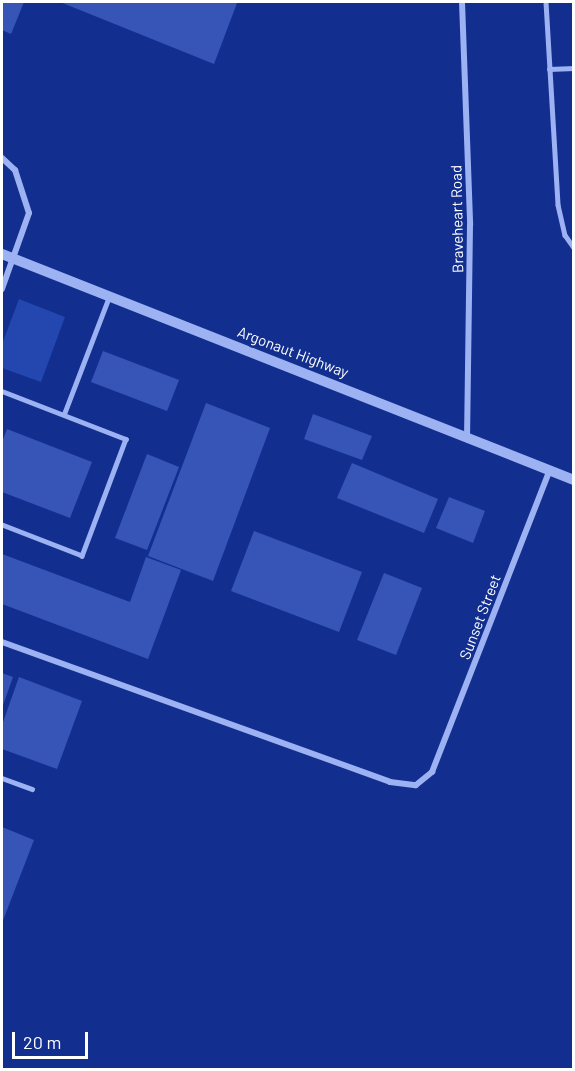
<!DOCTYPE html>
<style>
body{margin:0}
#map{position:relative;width:575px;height:1071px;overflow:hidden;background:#122f90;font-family:Barlow,sans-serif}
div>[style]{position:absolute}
.green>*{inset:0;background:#2446af}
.building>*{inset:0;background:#3655b7}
.service>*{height:4.5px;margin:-2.25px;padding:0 2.25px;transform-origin:2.25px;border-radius:2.25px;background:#9db2f2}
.minor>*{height:6px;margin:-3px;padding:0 3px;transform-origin:3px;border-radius:3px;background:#9db2f2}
.tertiary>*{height:10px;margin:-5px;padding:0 5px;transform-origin:5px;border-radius:5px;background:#9db2f2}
span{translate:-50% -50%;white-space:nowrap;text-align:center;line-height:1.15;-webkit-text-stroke:5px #122f90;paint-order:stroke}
.street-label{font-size:15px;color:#fff}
.frame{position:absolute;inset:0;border:3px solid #fff;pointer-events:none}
.scale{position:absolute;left:12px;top:1032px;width:76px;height:27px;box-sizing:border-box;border:3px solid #fff;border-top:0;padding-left:8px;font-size:18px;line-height:21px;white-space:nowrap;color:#fff;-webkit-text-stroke:4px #122f90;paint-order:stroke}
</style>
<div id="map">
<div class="green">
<i style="clip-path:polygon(19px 299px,65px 317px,41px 382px,2px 368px,2px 344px)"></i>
</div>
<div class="building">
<i style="clip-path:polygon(2px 2px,24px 2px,11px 34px,2px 30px)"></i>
<i style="clip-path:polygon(60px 2px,234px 2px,237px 3px,214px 64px)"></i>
<i style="clip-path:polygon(103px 351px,179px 380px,167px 411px,91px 382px)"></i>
<i style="clip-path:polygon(206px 403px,270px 428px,213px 581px,148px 556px)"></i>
<i style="clip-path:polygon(313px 414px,372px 436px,362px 460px,304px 439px)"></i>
<i style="clip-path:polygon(7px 429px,92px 462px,70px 518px,2px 492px,2px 442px)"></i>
<i style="clip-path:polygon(147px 454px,179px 467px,147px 550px,115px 538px)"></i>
<i style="clip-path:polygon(352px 463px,438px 499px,424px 533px,337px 498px)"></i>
<i style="clip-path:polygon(449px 497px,485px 511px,473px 543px,436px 528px)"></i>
<i style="clip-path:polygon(254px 531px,362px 572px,339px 632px,231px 591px)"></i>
<i style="clip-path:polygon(2px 554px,130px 602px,146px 557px,181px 570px,148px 659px,2px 604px)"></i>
<i style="clip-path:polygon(384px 573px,422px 588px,396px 655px,357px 640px)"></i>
<i style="clip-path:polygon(2px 673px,13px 677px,2px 708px)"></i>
<i style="clip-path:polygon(19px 677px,82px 701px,57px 769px,2px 749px,2px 725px)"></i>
<i style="clip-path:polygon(2px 827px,34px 840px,2px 923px)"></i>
</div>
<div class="service">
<i style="left:546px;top:2px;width:203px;rotate:86.6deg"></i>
<i style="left:558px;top:205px;width:31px;rotate:77deg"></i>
<i style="left:565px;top:235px;width:16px;rotate:55deg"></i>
<i style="left:549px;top:69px;width:25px;rotate:-2deg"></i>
<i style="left:2px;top:391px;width:133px;rotate:21.2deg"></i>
<i style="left:126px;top:439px;width:125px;rotate:110.6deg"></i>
<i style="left:82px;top:556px;width:86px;rotate:-158.8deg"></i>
<i style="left:64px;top:414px;width:125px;rotate:-69deg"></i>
<i style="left:2px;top:778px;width:32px;rotate:20deg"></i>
</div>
<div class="minor">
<i style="left:462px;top:2px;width:223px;rotate:87.9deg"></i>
<i style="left:470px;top:225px;width:210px;rotate:90.8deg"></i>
<i style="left:2px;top:158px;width:18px;rotate:43deg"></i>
<i style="left:15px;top:170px;width:45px;rotate:72deg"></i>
<i style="left:29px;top:213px;width:81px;rotate:109.6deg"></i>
<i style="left:2px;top:642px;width:412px;rotate:19.8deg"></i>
<i style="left:390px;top:782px;width:26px;rotate:7deg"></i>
<i style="left:416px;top:785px;width:21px;rotate:-39deg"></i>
<i style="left:432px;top:772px;width:324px;rotate:-68.7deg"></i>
</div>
<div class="tertiary">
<i style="left:2px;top:254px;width:615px;rotate:21.56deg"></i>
</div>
<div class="street-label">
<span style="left:457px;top:219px;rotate:-91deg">Braveheart Road</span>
<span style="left:293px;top:352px;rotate:21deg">Argonaut Highway</span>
<span style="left:480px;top:617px;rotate:-69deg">Sunset Street</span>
</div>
<div class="frame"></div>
<div class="scale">20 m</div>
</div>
